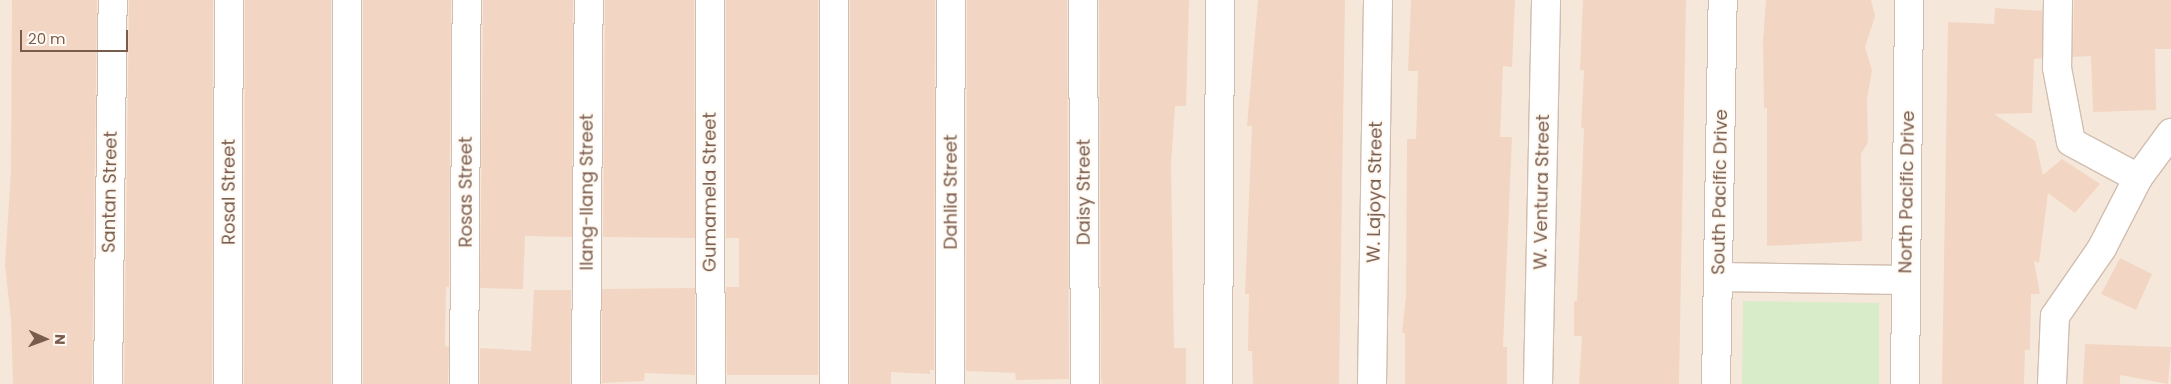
<!DOCTYPE html>
<style>
body{margin:0}
#map{position:relative;width:2171px;height:384px;overflow:hidden;background:#fdf6ec;font-family:Poppins,sans-serif}
div>[style]{position:absolute}
.residential>*{inset:0;background:#f5e8da}
.green>*{inset:0;background:#d8ecc9}
.building>*{inset:0;background:#f3d5c3}
.roads{filter:drop-shadow(1px 0 #d1beb0) drop-shadow(-1px 0 #d1beb0) drop-shadow(0 1px #d1beb0) drop-shadow(0 -1px #d1beb0)}
.minor>*{height:28px;margin:-14px;padding:0 14px;transform-origin:14px;border-radius:14px;background:#fff}
span{translate:-50% -50%;white-space:nowrap;text-align:center;line-height:1.15;-webkit-text-stroke:4px #fffaf3;paint-order:stroke}
.street-label{font-size:18px;color:#7a5c4d}
.north{position:absolute;left:20px;top:314px;width:50px;height:50px;-webkit-text-stroke:4px #fffaf3;paint-order:stroke;rotate:92deg;font-size:14px;font-weight:700;line-height:20px;text-align:center;color:#7a5c4d}
.north::after{content:'';display:block;margin:auto;width:18px;height:22px;background:#7a5c4d;clip-path:polygon(50% 0,100% 100%,50% 72%,0 100%)}
.scale{position:absolute;left:20px;top:30px;width:108px;height:22px;box-sizing:border-box;border:2px solid #7a5c4d;border-top:0;padding-left:6px;font-size:15px;line-height:18px;white-space:nowrap;color:#7a5c4d;-webkit-text-stroke:4px #fffaf3;paint-order:stroke}
</style>
<div id="map">
<div class="residential">
<i style="clip-path:polygon(0 0,2171px 0,2171px 384px,0 384px)"></i>
</div>
<div class="green">
<i style="clip-path:polygon(1743px 301px,1879px 303px,1879px 384px,1742px 384px)"></i>
</div>
<div class="building">
<i style="clip-path:polygon(12px 0,97px 0,92px 384px,13px 384px,11px 320px,5px 265px,11px 170px)"></i>
<i style="clip-path:polygon(129px 0,213px 0,212px 384px,124px 384px)"></i>
<i style="clip-path:polygon(245px 0,331px 0,331px 384px,244px 384px)"></i>
<i style="clip-path:polygon(363px 0,451px 0,449px 287px,446px 287px,445px 346px,449px 347px,448px 384px,363px 384px)"></i>
<i style="clip-path:polygon(483px 0,573px 0,572px 237px,525px 236px,523px 289px,480px 288px)"></i>
<i style="clip-path:polygon(605px 0,694px 0,695px 238px,603px 237px)"></i>
<i style="clip-path:polygon(726px 0,818px 0,818px 375px,727px 375px,726px 287px,739px 287px,739px 238px,726px 238px)"></i>
<i style="clip-path:polygon(850px 0,935px 0,934px 370px,930px 370px,930px 374px,891px 372px,891px 384px,850px 384px)"></i>
<i style="clip-path:polygon(967px 0,1067px 0,1069px 379px,1016px 380px,1015px 373px,966px 371px)"></i>
<i style="clip-path:polygon(1099px 0,1189px 0,1186px 106px,1175px 106px,1171px 165px,1174px 348px,1186px 348px,1186px 384px,1102px 384px,1101px 378px)"></i>
<i style="clip-path:polygon(1258px 0,1345px 0,1339px 384px,1253px 384px,1252px 351px,1248px 351px,1249px 294px,1245px 294px,1252px 126px,1247px 126px)"></i>
<i style="clip-path:polygon(1411px 0,1515px 0,1512px 67px,1503px 66px,1500px 137px,1512px 137px,1503px 347px,1507px 347px,1507px 384px,1405px 384px,1405px 333px,1402px 333px,1406px 296px,1407px 139px,1416px 139px,1418px 71px,1408px 71px)"></i>
<i style="clip-path:polygon(1583px 0,1686px 0,1679px 384px,1579px 384px,1582px 336px,1574px 336px,1574px 301px,1577px 301px,1584px 128px,1581px 128px,1584px 70px,1580px 70px)"></i>
<i style="clip-path:polygon(1766px 0,1871px 0,1875px 16px,1865px 47px,1872px 70px,1867px 99px,1868px 142px,1861px 154px,1862px 241px,1767px 246px,1767px 108px,1764px 108px,1763px 41px)"></i>
<i style="clip-path:polygon(2074px 0,2171px 0,2171px 49px,2155px 49px,2156px 110px,2093px 112px,2091px 56px,2073px 57px)"></i>
<i style="clip-path:polygon(1995px 8px,2042px 11px,2042px 58px,2034px 59px,2032px 113px,1994px 114px,2035px 141px,2043px 175px,2062px 159px,2100px 184px,2075px 213px,2048px 193px,2039px 263px,2034px 261px,2040px 294px,2031px 294px,2030px 350px,2025px 350px,2024px 384px,1942px 384px,1948px 22px,1994px 24px)"></i>
<i style="clip-path:polygon(2120px 258px,2152px 274px,2136px 310px,2101px 294px)"></i>
<i style="clip-path:polygon(695px 288px,695px 375px,645px 373px,644px 381px,602px 383px,602px 289px)"></i>
<i style="clip-path:polygon(534px 290px,571px 290px,570px 384px,480px 384px,480px 348px,531px 351px)"></i>
<i style="clip-path:polygon(2085px 344px,2171px 347px,2168px 384px,2120px 375px,2120px 384px,2083px 384px)"></i>
</div>
<div class="roads">
<div class="minor">
<i style="left:710px;top:0;width:384px;rotate:89.9deg"></i>
<i style="left:834px;top:0;width:384px;rotate:90deg"></i>
<i style="left:1083px;top:0;width:384px;rotate:89.7deg"></i>
<i style="left:2058px;top:0;width:68px;rotate:90.8deg"></i>
<i style="left:2057px;top:68px;width:75px;rotate:79.3deg"></i>
<i style="left:2071px;top:142px;width:76px;rotate:28.2deg"></i>
<i style="left:1718px;top:277px;width:188px;rotate:0.9deg"></i>
<i style="left:108px;top:384px;width:384px;rotate:-89.3deg"></i>
<i style="left:228px;top:384px;width:384px;rotate:-89.9deg"></i>
<i style="left:347px;top:384px;width:384px;rotate:-90deg"></i>
<i style="left:464px;top:384px;width:384px;rotate:-89.6deg"></i>
<i style="left:586px;top:384px;width:384px;rotate:-89.6deg"></i>
<i style="left:950px;top:384px;width:384px;rotate:-89.9deg"></i>
<i style="left:1218px;top:384px;width:384px;rotate:-89.7deg"></i>
<i style="left:1372px;top:384px;width:384px;rotate:-89.1deg"></i>
<i style="left:1538px;top:384px;width:384px;rotate:-88.8deg"></i>
<i style="left:1716px;top:384px;width:384px;rotate:-89deg"></i>
<i style="left:1905px;top:384px;width:384px;rotate:-89.4deg"></i>
<i style="left:2052px;top:384px;width:68px;rotate:-87.5deg"></i>
<i style="left:2055px;top:316px;width:83px;rotate:-55.3deg"></i>
<i style="left:2102px;top:248px;width:79px;rotate:-62.8deg"></i>
<i style="left:2138px;top:178px;width:56px;rotate:-53.7deg"></i>
</div>
</div>
<div class="street-label">
<span style="left:110px;top:192px;rotate:-89deg">Santan Street</span>
<span style="left:229px;top:192px;rotate:-90deg">Rosal Street</span>
<span style="left:466px;top:192px;rotate:-90deg">Rosas Street</span>
<span style="left:587px;top:192px;rotate:-90deg">Ilang-Ilang Street</span>
<span style="left:710px;top:192px;rotate:-90deg">Gumamela Street</span>
<span style="left:951px;top:192px;rotate:-90deg">Dahlia Street</span>
<span style="left:1084px;top:192px;rotate:-90deg">Daisy Street</span>
<span style="left:1375px;top:192px;rotate:-89deg">W. Lajoya Street</span>
<span style="left:1542px;top:192px;rotate:-89deg">W. Ventura Street</span>
<span style="left:1720px;top:192px;rotate:-89deg">South Pacific Drive</span>
<span style="left:1907px;top:192px;rotate:-89deg">North Pacific Drive</span>
</div>
<div class="north">N</div>
<div class="scale">20 m</div>
</div>
